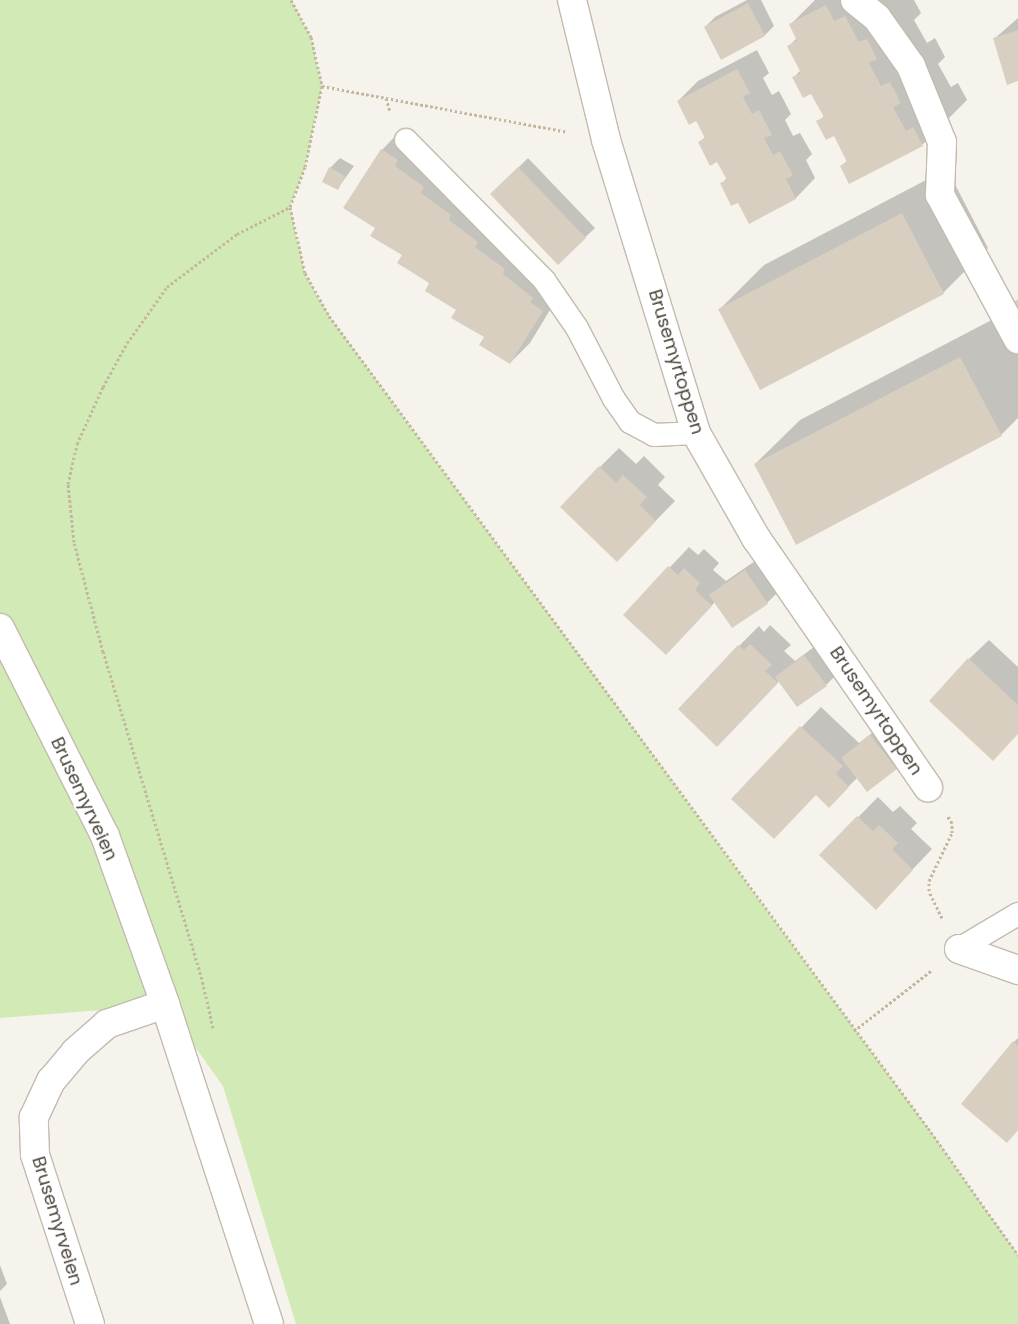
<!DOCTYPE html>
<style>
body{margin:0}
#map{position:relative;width:1018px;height:1324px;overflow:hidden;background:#f6f3ec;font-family:Poppins,sans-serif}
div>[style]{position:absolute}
.green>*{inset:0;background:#d2eab5}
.shadow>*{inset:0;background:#0003}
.building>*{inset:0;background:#d8cfc1}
.path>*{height:3px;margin-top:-1.5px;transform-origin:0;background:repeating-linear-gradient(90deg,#c4b79f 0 2.5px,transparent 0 5px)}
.roads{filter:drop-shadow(1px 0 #c2bbae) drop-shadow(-1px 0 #c2bbae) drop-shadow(0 1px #c2bbae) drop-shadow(0 -1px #c2bbae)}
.service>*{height:22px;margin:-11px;padding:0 11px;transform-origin:11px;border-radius:11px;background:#fff}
.minor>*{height:28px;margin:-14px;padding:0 14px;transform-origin:14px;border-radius:14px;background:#fff}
.tertiary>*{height:28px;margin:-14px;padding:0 14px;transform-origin:14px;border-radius:14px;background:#fff}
span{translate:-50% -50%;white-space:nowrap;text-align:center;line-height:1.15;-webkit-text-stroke:4px #fff;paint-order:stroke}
.street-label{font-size:18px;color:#4b4439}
</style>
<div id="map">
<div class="green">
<i style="clip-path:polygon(0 0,291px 0,311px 37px,322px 86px,305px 167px,290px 207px,305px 274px,329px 316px,928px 1128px,1018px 1255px,1018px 1324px,296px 1324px,223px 1086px,165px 1005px,0 1018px)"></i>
</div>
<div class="shadow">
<i style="clip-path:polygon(747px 0,761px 0,774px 26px,765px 35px,705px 27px,715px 17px)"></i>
<i style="clip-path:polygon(815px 0,914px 0,921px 13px,914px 20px,927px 43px,935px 38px,945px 57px,938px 64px,951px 87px,958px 83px,967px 100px,922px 145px,841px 166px,848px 160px,834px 134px,818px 122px,824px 116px,812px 92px,794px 77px,801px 70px,789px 46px,797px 38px,790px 25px)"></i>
<i style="clip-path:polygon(1018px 18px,1018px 80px,994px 39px)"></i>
<i style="clip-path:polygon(757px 50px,769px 73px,763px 78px,772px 95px,779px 91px,791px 114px,785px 120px,793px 136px,800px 133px,812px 154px,806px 160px,815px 178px,796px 198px,750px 222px,739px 201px,721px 184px,727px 178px,718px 160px,700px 142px,705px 137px,697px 120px,678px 101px,698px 81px)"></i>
<i style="clip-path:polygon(401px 130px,562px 290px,530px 343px,510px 363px,377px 228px,382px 150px)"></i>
<i style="clip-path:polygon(340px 158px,354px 166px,338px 188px,330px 168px)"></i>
<i style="clip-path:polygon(528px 158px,595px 228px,558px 263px,492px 194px)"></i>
<i style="clip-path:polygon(947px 169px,988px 248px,943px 293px,720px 309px,764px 265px)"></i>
<i style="clip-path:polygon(1005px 313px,1018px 338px,1018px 418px,1001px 435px,755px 464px,800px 420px)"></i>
<i style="clip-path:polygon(619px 448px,636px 464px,644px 456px,665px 477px,658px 485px,675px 501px,637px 540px,600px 467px)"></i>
<i style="clip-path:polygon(689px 547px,698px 555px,704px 549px,719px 563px,713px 570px,726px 581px,755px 561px,777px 593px,767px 603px,715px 602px,666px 653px,625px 615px)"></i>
<i style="clip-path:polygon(770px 625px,791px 645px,784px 651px,795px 661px,814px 647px,836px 675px,826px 685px,779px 681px,737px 725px,739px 646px,759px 626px,764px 632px)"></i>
<i style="clip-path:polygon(989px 640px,1018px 667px,1018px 734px,969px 659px)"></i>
<i style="clip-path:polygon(821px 707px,859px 743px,881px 726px,905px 759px,896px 768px,857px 778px,829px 806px,816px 794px,733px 799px)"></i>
<i style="clip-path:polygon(878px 797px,893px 812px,900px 806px,917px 823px,911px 829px,932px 849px,895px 888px,821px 855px)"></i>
<i style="clip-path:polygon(1018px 1038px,1018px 1130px,1007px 1141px,1014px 1042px)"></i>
<i style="clip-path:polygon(0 1265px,7px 1284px,0 1291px)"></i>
<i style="clip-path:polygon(0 1297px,10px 1324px,0 1324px)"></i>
</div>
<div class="building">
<i style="clip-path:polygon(748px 3px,765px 36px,721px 60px,704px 27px)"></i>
<i style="clip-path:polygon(826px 5px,834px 21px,845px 16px,859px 42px,867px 39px,877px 59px,869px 63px,881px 86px,890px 82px,901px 103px,893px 107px,906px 131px,913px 127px,923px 146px,849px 184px,840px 166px,847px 162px,834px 136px,826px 140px,816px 121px,824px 117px,811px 94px,803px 98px,792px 77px,801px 73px,787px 46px,797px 41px,789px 24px)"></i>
<i style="clip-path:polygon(1018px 30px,1018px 81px,1007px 85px,993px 38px)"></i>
<i style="clip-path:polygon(737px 69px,750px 93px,743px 97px,752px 114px,759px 110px,772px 135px,764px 138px,773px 155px,780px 151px,793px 175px,786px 179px,796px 199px,749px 224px,738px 203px,731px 206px,720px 183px,727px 180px,717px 162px,710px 166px,698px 142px,705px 138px,696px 121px,689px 125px,677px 101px)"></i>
<i style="clip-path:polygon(381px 149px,398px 160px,395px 166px,424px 187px,421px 193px,451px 215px,449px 220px,478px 242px,475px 247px,505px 269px,503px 274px,533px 298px,530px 302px,543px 311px,510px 364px,479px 345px,484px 337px,451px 318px,456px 310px,425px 291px,429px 283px,397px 263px,402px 255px,370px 236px,375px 228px,343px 208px)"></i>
<i style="clip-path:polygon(329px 167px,345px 176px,338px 190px,322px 182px)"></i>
<i style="clip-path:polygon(518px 167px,586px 238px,558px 265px,490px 194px)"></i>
<i style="clip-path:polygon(902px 213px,944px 294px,760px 390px,718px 309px)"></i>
<i style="clip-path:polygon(1018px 299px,1018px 314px,1011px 304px)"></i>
<i style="clip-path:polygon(960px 357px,1002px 436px,796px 545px,754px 464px)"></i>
<i style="clip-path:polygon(599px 466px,616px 483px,623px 475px,647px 497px,640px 505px,656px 521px,617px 562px,560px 507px)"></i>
<i style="clip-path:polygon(668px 566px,678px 575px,684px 568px,700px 583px,695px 590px,712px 606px,666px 655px,623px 615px)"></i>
<i style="clip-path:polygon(745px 570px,768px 604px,732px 628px,709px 595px)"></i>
<i style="clip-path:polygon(750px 644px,772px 665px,765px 671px,778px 683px,717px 747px,678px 709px,738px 645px,744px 650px)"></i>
<i style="clip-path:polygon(804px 655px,827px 686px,797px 707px,775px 677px)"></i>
<i style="clip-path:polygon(968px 658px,1018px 705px,1018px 734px,993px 761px,929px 701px)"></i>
<i style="clip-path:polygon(800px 726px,843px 766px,836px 774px,849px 787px,829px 808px,816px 795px,774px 839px,731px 799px)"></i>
<i style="clip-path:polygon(870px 735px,897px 769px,867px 792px,841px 758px)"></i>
<i style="clip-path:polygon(857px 816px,873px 831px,879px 825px,898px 843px,892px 849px,913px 870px,876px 910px,819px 855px)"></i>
<i style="clip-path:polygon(1013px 1041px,1018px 1046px,1018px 1130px,1007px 1143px,961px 1104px)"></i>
</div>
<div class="path">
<i style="left:291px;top:0;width:42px;rotate:61.6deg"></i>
<i style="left:311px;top:37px;width:50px;rotate:77.3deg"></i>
<i style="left:322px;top:86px;width:83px;rotate:101.9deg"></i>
<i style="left:305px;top:167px;width:43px;rotate:110.6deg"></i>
<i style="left:290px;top:207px;width:68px;rotate:77.2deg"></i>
<i style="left:305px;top:273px;width:49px;rotate:60.8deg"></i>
<i style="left:329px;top:316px;width:1009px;rotate:53.58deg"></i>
<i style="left:928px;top:1128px;width:156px;rotate:54.7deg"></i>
<i style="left:322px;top:86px;width:249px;rotate:10.6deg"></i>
<i style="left:386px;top:98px;width:14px;rotate:73deg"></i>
<i style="left:942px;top:918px;width:30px;rotate:-116deg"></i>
<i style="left:929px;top:891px;width:10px;rotate:-90deg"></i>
<i style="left:929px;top:881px;width:53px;rotate:-64.4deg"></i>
<i style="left:952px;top:833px;width:10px;rotate:-90deg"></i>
<i style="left:952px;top:823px;width:9px;rotate:-122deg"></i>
<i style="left:213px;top:1028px;width:50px;rotate:-102.7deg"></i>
<i style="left:202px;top:979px;width:342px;rotate:-106.8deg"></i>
<i style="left:103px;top:652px;width:114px;rotate:-104.8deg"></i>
<i style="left:74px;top:542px;width:58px;rotate:-95.9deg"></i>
<i style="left:68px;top:484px;width:41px;rotate:-77.3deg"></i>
<i style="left:77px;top:444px;width:63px;rotate:-65.5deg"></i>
<i style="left:103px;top:387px;width:50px;rotate:-61.4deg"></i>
<i style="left:127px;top:343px;width:69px;rotate:-54.5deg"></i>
<i style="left:167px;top:287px;width:88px;rotate:-37.1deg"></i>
<i style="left:237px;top:234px;width:59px;rotate:-27deg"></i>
<i style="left:854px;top:1031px;width:99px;rotate:-38deg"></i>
</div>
<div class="roads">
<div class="service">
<i style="left:406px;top:140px;width:197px;rotate:45.4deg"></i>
<i style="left:544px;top:280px;width:58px;rotate:55.5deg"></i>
<i style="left:577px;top:328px;width:80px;rotate:62.5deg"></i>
<i style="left:614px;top:399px;width:28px;rotate:55deg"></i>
<i style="left:630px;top:422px;width:27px;rotate:28deg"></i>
<i style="left:654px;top:435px;width:42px;rotate:-2.7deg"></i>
<i style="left:959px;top:949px;width:69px;rotate:-30.7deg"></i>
</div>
<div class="minor">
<i style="left:572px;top:0;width:144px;rotate:76.3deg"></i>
<i style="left:606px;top:140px;width:307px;rotate:72.9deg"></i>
<i style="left:696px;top:433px;width:121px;rotate:60.3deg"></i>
<i style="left:756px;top:538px;width:303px;rotate:55.4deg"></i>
<i style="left:855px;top:0;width:28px;rotate:39deg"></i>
<i style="left:877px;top:18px;width:59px;rotate:54.7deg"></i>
<i style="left:911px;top:66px;width:82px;rotate:67.8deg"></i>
<i style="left:942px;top:142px;width:53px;rotate:92.2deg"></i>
<i style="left:940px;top:195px;width:164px;rotate:61.6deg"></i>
<i style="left:959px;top:949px;width:63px;rotate:19.6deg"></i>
<i style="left:90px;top:1324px;width:178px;rotate:-108deg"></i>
<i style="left:35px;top:1155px;width:38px;rotate:-92deg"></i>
<i style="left:34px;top:1117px;width:40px;rotate:-65deg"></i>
<i style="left:51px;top:1081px;width:38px;rotate:-50deg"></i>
<i style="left:75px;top:1052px;width:43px;rotate:-41.2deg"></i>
<i style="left:107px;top:1024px;width:61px;rotate:-19deg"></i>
</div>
<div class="tertiary">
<i style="left:0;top:628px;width:233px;rotate:63.2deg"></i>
<i style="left:105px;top:836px;width:178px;rotate:70.3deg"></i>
<i style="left:165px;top:1004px;width:336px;rotate:72deg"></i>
</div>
</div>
<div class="street-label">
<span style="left:676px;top:362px;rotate:73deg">Brusemyrtoppen</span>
<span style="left:876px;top:711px;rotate:56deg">Brusemyrtoppen</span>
<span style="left:84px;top:799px;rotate:65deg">Brusemyrveien</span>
<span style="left:57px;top:1221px;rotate:73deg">Brusemyrveien</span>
</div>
</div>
